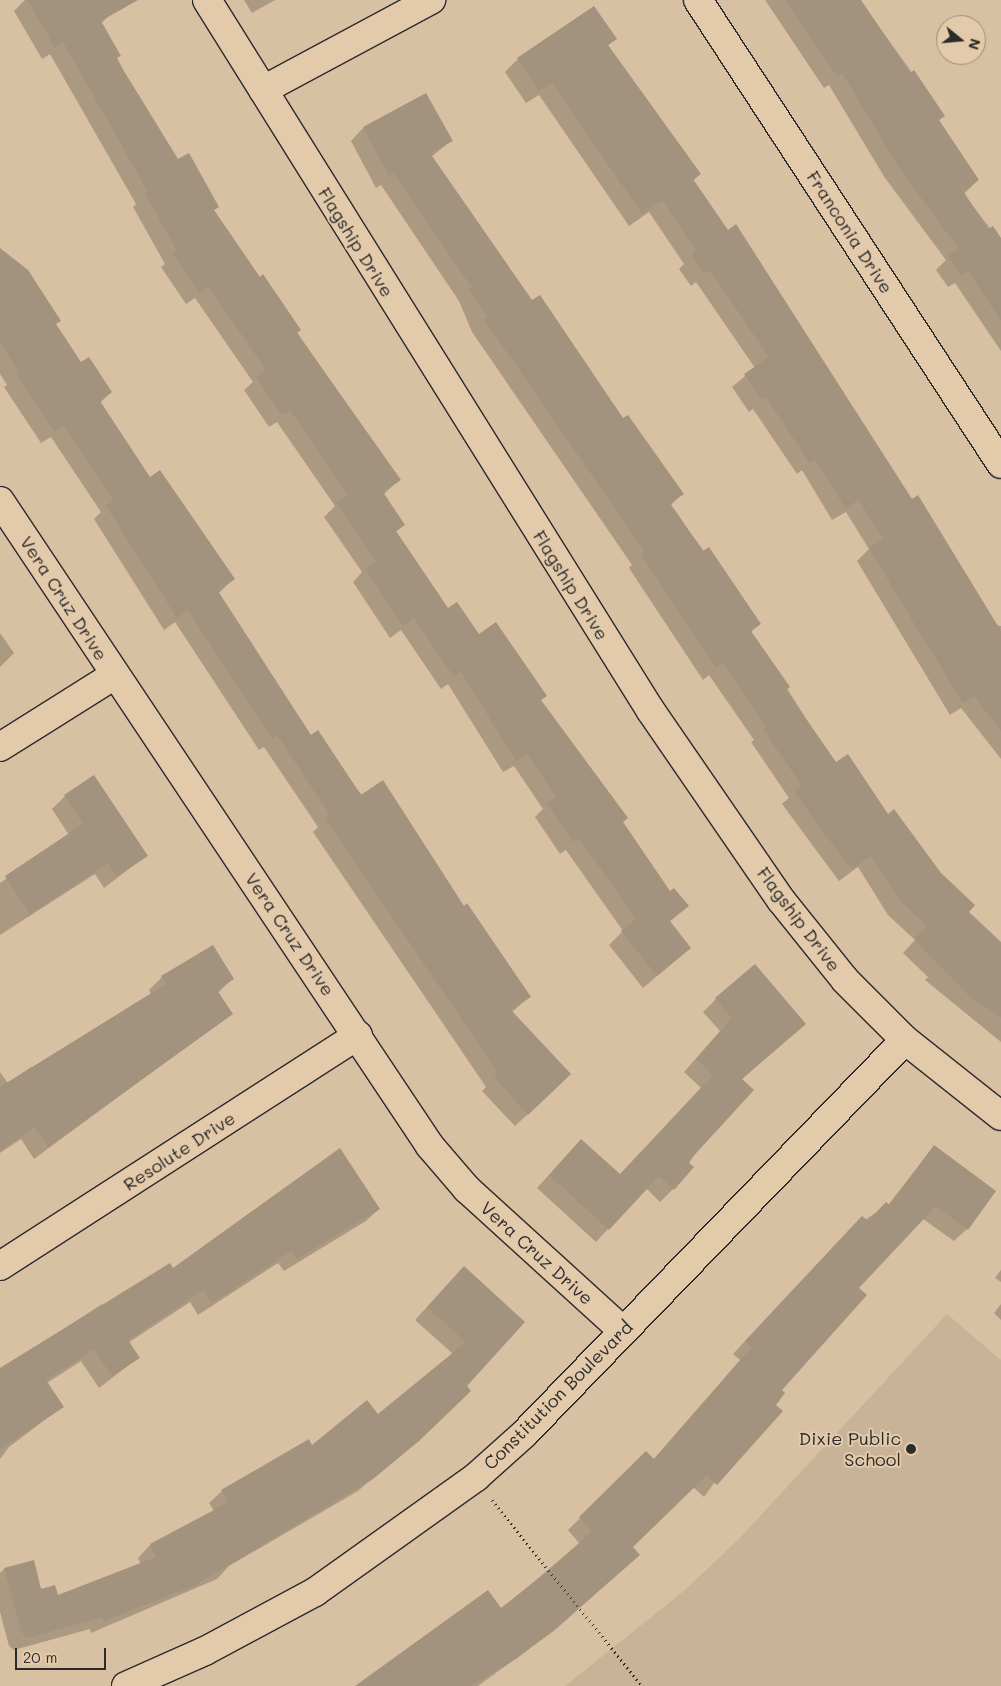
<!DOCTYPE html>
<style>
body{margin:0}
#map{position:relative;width:1001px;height:1686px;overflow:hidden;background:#d8c0a3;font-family:Mali,sans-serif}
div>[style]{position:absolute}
.built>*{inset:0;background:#c8b298}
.shadow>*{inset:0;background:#0003}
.building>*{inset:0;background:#a2927e}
.path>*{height:3px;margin-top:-1.5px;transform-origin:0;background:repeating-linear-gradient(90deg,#2b2b2b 0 1px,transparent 0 5px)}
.roads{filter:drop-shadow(1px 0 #2b2b2b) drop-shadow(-1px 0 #2b2b2b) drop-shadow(0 1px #2b2b2b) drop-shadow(0 -1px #2b2b2b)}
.minor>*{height:28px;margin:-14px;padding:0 14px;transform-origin:14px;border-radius:14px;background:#e3caab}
.dots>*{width:14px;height:14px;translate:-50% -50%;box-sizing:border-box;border:2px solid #e3caab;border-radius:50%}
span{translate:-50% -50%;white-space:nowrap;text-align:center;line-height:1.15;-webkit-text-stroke:4px #e3caab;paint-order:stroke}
.street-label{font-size:18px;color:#2b2b2b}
.poi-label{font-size:18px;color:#2b2b2b}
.right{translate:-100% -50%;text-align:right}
.north{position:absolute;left:936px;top:15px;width:50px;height:50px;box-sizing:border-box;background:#e3caab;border:1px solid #998a78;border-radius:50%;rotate:107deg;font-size:14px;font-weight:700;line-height:20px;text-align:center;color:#2b2b2b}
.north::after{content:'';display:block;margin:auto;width:18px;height:22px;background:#2b2b2b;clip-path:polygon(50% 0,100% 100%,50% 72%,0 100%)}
.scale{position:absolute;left:15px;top:1648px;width:91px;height:22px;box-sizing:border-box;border:2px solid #2b2b2b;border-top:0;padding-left:6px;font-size:15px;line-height:18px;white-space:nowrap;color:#2b2b2b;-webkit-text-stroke:4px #e3caab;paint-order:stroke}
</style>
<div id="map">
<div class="built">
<i style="clip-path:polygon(947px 1314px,1001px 1360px,1001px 1686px,565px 1686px,685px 1590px,739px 1539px)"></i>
</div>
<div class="shadow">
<i style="clip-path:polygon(25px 0,102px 0,110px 14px,101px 24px,137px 99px,178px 161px,217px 207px,213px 211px,399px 480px,383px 495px,403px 525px,395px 533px,448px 610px,545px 696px,540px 701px,622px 822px,670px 893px,687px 906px,669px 922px,690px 948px,643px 988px,609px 945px,623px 931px,566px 850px,560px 854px,535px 817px,543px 809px,514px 766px,503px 772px,448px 684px,441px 689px,401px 630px,390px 638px,353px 582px,362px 572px,324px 517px,335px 506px,277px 422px,269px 427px,244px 390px,253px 382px,195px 298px,186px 304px,161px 267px,165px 264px,133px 207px,136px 204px,50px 54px,42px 59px,14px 11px)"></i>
<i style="clip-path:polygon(244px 0,275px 0,252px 13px)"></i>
<i style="clip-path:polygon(765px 0,860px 0,943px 116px,938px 121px,978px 180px,964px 194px,1001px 243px,1001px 351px,955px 283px,948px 287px,936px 270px,946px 260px,885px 178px,829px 85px,824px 88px)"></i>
<i style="clip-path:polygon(615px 39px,607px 46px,700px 174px,693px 181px,996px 625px,1001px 626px,1001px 759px,961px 708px,950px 715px,857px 561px,869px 549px,846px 512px,832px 520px,802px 470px,797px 474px,753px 409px,749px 412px,732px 387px,755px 368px,696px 282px,691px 286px,679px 269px,684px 264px,649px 212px,629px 226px,539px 95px,526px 103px,505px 72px,518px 59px)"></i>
<i style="clip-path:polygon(426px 94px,451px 141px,431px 157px,532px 302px,682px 494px,670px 506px,759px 624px,751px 632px,835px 764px,888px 816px,967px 912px,1001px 944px,1001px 1042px,925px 980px,928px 977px,903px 953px,915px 940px,888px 915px,858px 867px,839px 881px,782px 804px,789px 798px,751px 742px,754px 740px,709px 675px,703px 680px,629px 568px,632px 565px,472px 332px,459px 301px,381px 185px,376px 188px,351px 141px,363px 128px)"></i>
<i style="clip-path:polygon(0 249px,80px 363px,111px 392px,100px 403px,149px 479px,233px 579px,218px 594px,310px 737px,463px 907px,530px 996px,512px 1012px,557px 1087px,515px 1126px,482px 1091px,486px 1087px,313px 832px,318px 827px,264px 747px,259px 750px,175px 622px,164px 630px,94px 519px,101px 512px,51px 437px,41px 443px,4px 387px,7px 385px,0 374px)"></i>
<i style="clip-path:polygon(0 633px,14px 653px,0 667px)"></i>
<i style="clip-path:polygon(65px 796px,146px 856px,104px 888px,95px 874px,0 935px,0 883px,69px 835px,52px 809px)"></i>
<i style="clip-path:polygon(162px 977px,233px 978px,218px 993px,231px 1014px,34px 1159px,21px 1139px,0 1153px,0 1072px,8px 1083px,31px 1067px,34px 1071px,152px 995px,149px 990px)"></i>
<i style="clip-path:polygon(716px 999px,791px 1036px,741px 1080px,673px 1189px,660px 1202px,646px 1188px,596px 1242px,537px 1188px,569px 1153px,620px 1176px,701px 1088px,684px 1072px,720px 1031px,703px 1012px)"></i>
<i style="clip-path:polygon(934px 1146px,967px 1229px,954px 1241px,923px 1219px,857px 1288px,704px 1497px,693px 1487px,631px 1547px,625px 1567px,554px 1631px,478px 1686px,356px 1686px,501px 1610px,579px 1543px,568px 1530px,646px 1453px,653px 1460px,740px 1360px,733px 1354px,849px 1230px,888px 1205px)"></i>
<i style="clip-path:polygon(379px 1209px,366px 1221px,284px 1271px,278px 1263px,198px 1315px,190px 1302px,128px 1343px,138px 1358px,99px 1388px,81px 1361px,47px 1383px,62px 1407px,9px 1447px,0 1459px,0 1371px,102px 1304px,105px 1308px,172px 1269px)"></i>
<i style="clip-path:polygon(1001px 1270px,1001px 1282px,995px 1278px)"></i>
<i style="clip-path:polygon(451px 1281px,523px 1322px,465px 1385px,457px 1404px,358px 1491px,229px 1566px,217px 1579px,91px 1633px,90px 1629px,14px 1650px,9px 1646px,0 1612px,0 1573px,4px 1569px,57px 1596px,141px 1564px,138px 1558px,150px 1545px,214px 1511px,209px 1503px,222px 1491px,378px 1416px,453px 1354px,415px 1320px)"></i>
<i style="clip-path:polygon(1001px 1304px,1001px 1320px,994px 1313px)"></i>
</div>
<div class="building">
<i style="clip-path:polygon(28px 0,138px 0,101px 21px,121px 56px,116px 58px,178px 159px,189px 153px,219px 207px,214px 210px,260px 277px,263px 274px,301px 330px,297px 333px,401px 480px,383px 492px,405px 525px,396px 531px,448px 608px,457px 602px,479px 634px,496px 622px,547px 696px,541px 700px,628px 818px,623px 822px,670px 891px,674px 888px,689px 906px,670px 921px,691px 948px,657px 976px,621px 931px,636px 919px,579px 838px,573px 842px,547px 804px,556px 797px,527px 754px,516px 761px,461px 672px,454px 677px,414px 618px,403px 626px,365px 568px,376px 561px,336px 503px,348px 495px,290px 410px,282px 415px,256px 377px,266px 370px,208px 286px,199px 292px,173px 254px,177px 251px,145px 193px,148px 192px,63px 42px,55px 48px)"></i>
<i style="clip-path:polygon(785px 0,861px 0,910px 73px,914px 70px,945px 116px,939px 120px,979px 180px,963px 191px,988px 229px,993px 226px,1001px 238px,1001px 321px,968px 271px,961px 276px,948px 256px,959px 249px,897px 165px,842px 73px,837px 76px)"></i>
<i style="clip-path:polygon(594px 6px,617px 39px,608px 45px,701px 174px,693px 179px,728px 230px,736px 224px,912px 499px,918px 495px,1001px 631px,1001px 731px,974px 696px,963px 703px,918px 630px,869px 548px,883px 539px,859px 500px,845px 508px,815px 459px,810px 463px,766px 397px,762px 400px,744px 374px,769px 357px,710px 270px,704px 274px,691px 255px,696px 251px,662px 200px,642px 214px,552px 83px,539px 91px,517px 58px)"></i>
<i style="clip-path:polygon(426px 93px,453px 141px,430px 153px,532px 300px,540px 295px,623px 418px,628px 415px,684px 494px,670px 503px,703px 551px,709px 547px,761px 624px,751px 631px,790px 687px,786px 690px,836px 762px,848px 754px,888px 814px,894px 809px,941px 873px,975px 905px,969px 912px,1001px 942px,1001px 1017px,968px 995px,914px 939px,927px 926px,901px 902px,871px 856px,852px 869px,819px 827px,794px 791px,802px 786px,763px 729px,766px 726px,723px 663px,716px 668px,641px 554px,645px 552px,484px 319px,487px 317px,469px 289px,472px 288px,394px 173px,389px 176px,363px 127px)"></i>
<i style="clip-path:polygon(0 248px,28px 270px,61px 321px,56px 324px,81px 362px,89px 357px,112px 392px,100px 401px,150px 477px,160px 470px,235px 579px,218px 591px,311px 735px,318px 730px,361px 795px,383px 780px,464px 906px,467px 903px,531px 997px,511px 1010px,571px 1074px,528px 1115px,494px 1077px,498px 1073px,325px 818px,330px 815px,277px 735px,272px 739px,188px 610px,177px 618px,106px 506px,114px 500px,64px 425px,54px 431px,16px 374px,19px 372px,0 343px)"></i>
<i style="clip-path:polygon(94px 775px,148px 856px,117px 876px,108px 863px,30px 914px,5px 876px,83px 824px,64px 795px)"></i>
<i style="clip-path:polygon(213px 945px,234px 979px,217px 990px,233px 1014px,48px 1147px,34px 1127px,0 1151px,0 1087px,166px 984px,161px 976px)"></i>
<i style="clip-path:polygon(755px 964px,806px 1024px,742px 1079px,754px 1090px,688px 1162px,694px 1167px,674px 1190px,659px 1176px,609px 1230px,549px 1175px,581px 1139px,620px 1174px,713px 1075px,696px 1059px,732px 1018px,715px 998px)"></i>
<i style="clip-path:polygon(934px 1145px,996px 1191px,968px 1230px,936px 1206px,859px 1288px,867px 1295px,782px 1390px,785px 1393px,776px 1405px,783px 1411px,717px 1485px,707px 1475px,633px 1547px,640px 1555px,568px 1618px,516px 1659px,470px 1686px,355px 1686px,488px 1590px,501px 1608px,563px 1559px,592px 1531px,579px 1517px,646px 1451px,654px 1459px,752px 1347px,745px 1341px,862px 1216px,868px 1221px,886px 1202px,890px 1205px)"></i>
<i style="clip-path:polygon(340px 1148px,380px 1209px,297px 1259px,291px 1251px,212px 1303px,203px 1290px,128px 1340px,140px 1358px,112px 1376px,94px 1349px,46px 1380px,64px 1407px,0 1449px,0 1368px,170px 1263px,173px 1268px)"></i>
<i style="clip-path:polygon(464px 1266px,525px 1322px,467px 1386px,471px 1391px,419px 1441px,373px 1479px,194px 1586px,104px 1621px,102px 1617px,28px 1638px,22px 1633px,4px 1568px,34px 1560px,41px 1589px,55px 1585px,58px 1595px,156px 1557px,150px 1544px,229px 1502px,221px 1490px,309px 1439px,312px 1445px,367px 1400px,378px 1414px,466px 1342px,427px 1307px)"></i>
</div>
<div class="path">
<i style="left:492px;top:1500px;width:239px;rotate:51.1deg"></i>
</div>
<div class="roads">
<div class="minor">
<i style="left:207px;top:0;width:838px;rotate:58.02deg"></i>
<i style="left:651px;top:711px;width:229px;rotate:55.5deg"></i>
<i style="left:781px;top:900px;width:102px;rotate:51.3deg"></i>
<i style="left:845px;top:980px;width:85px;rotate:45deg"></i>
<i style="left:905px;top:1040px;width:122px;rotate:38.4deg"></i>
<i style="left:698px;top:0;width:554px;rotate:56.85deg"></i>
<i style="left:263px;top:90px;width:191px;rotate:-28.2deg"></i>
<i style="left:0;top:501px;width:775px;rotate:56.31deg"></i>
<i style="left:430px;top:1146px;width:57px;rotate:49.3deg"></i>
<i style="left:467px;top:1189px;width:211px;rotate:42.3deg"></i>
<i style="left:0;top:747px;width:136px;rotate:-32.1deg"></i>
<i style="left:0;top:1266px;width:426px;rotate:-32.8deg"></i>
<i style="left:126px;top:1686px;width:86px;rotate:-23.9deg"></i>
<i style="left:205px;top:1651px;width:125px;rotate:-28.2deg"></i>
<i style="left:315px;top:1592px;width:198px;rotate:-35.5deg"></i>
<i style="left:476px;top:1477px;width:63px;rotate:-41.8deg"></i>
<i style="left:523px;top:1435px;width:549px;rotate:-45.96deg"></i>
</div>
</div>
<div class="dots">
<i style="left:911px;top:1449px;background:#2b2b2b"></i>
</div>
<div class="street-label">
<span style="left:850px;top:232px;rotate:57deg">Franconia Drive</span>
<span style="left:356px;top:242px;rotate:58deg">Flagship Drive</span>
<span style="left:571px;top:585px;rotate:58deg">Flagship Drive</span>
<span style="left:64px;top:598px;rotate:57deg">Vera Cruz Drive</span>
<span style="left:799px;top:919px;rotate:53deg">Flagship Drive</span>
<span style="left:290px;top:934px;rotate:56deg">Vera Cruz Drive</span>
<span style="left:179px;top:1151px;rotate:-33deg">Resolute Drive</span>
<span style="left:537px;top:1253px;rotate:42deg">Vera Cruz Drive</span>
<span style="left:558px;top:1395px;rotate:-45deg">Constitution Boulevard</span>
</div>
<div class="poi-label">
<span class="right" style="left:901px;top:1449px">Dixie Public<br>School</span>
</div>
<div class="north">N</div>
<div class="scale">20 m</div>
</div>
